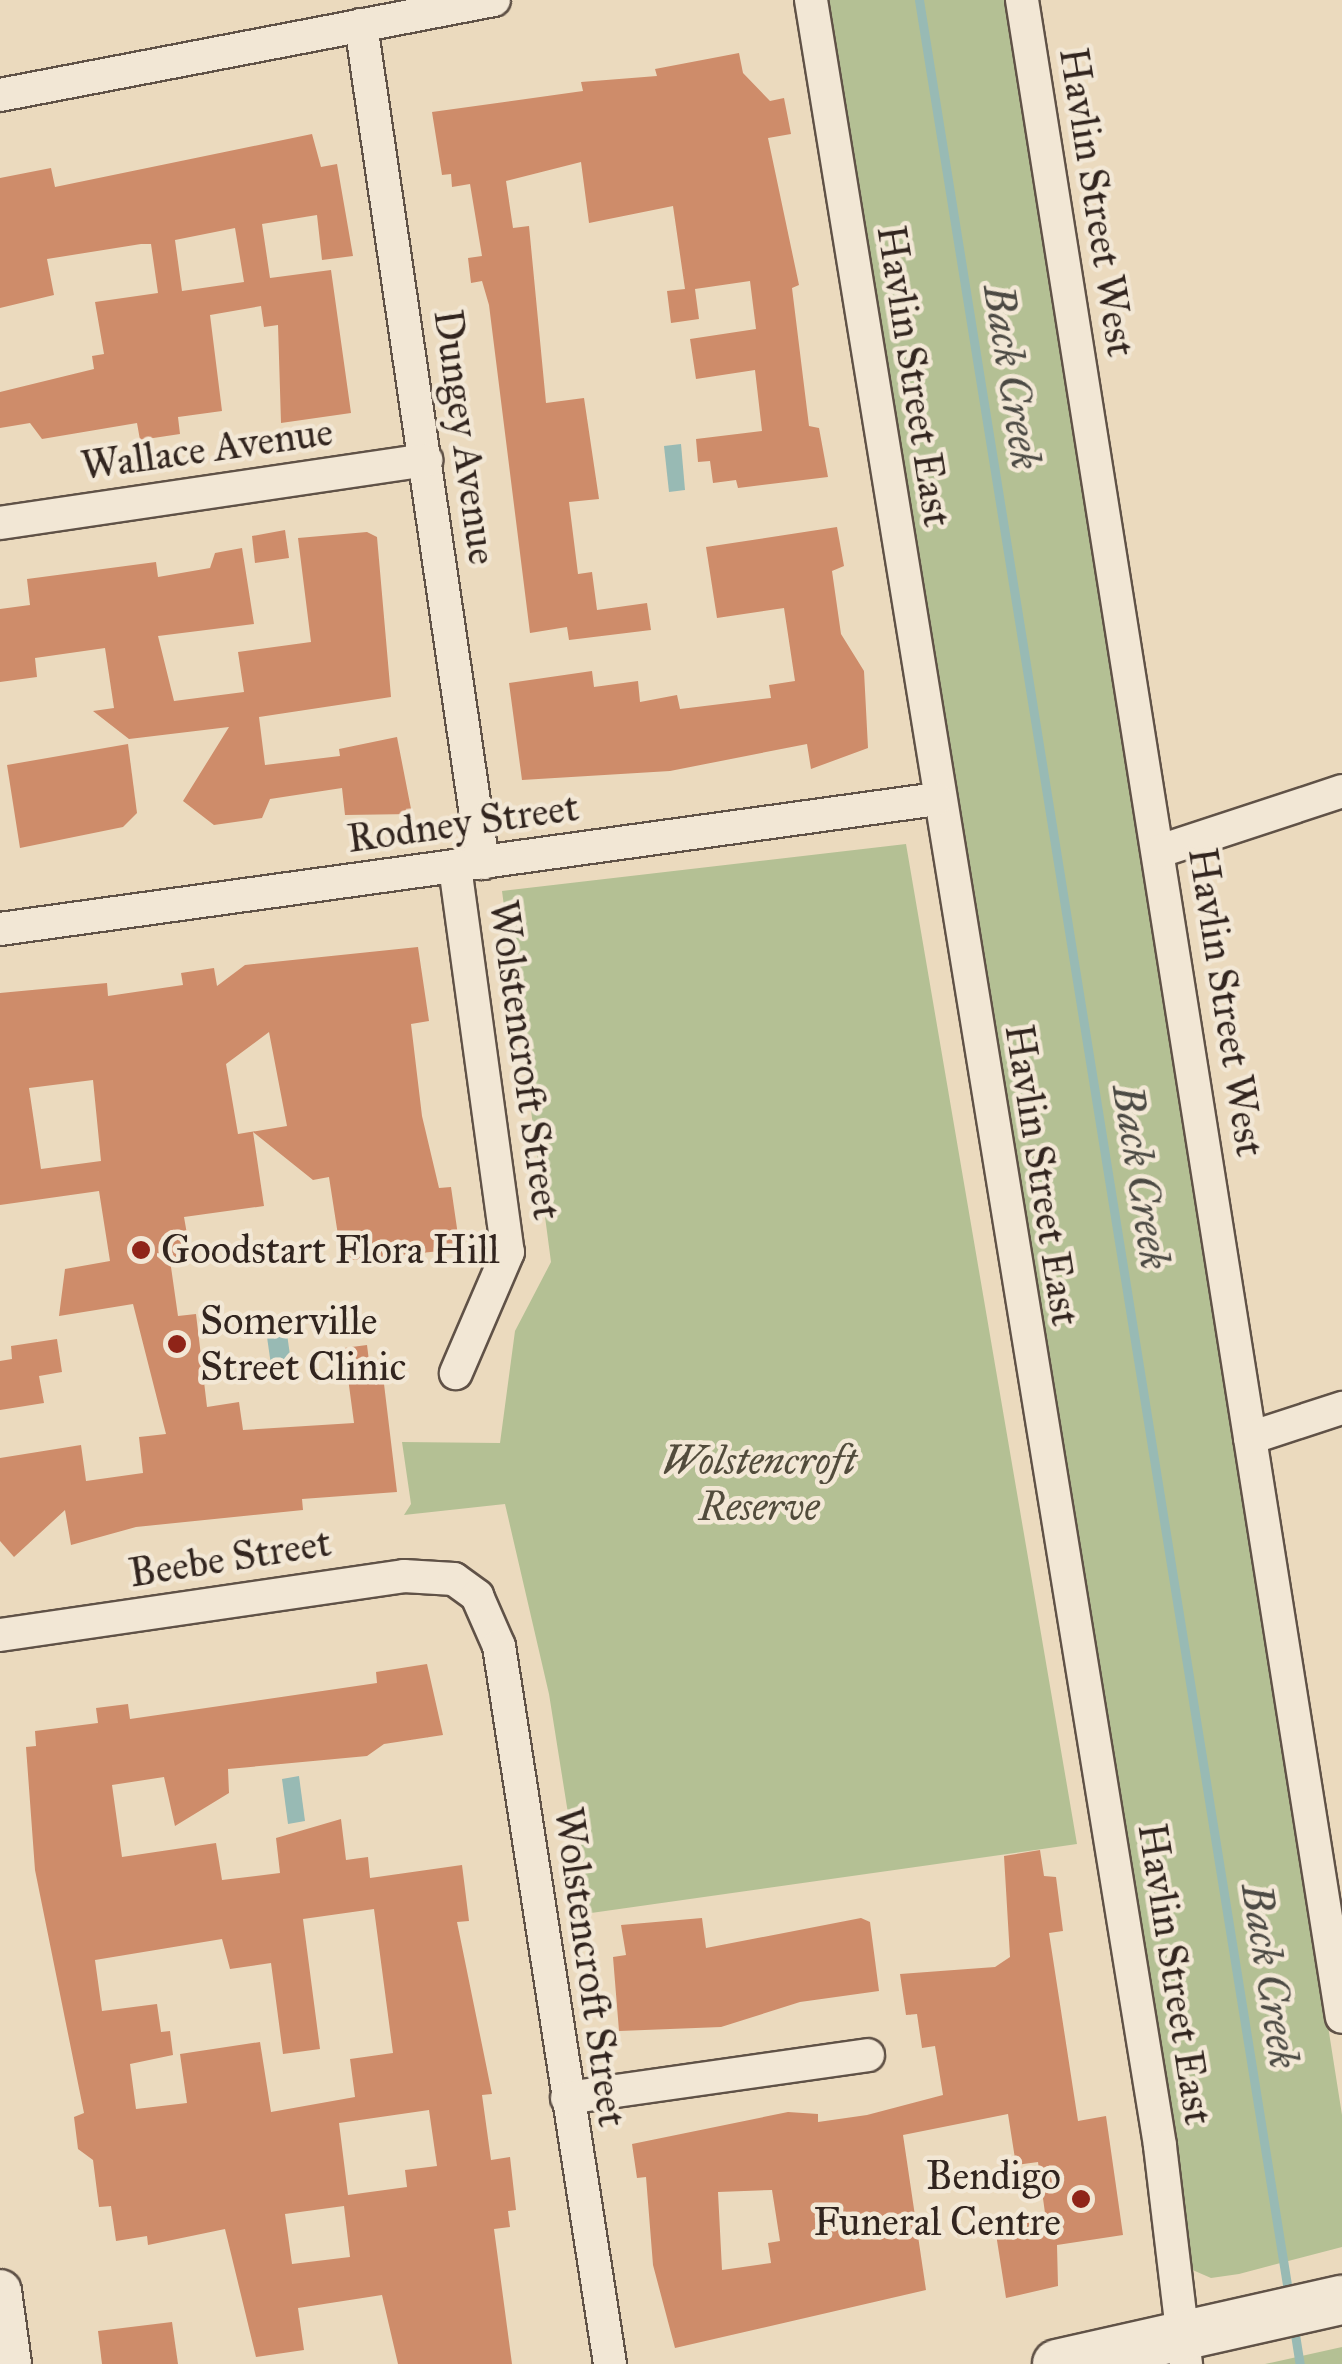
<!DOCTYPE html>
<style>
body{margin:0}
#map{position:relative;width:1342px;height:2364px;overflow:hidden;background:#ebdabe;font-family:"IM FELL Great Primer",serif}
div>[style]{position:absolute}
.green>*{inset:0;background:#b4c094}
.water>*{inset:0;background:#98bab4}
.stream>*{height:9px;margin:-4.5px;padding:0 4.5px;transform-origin:4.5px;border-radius:4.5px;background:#98bab4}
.building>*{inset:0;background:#ce8c6a}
.roads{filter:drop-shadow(2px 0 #605247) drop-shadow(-2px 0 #605247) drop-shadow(0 2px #605247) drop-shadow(0 -2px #605247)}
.minor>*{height:32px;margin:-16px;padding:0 16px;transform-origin:16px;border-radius:16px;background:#f2e7d5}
.tertiary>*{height:42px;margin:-21px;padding:0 21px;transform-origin:21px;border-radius:21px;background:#f2e7d5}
.secondary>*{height:48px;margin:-24px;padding:0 24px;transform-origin:24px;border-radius:24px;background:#f2e7d5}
.dots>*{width:28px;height:28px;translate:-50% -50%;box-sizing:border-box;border:5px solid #f2e7d5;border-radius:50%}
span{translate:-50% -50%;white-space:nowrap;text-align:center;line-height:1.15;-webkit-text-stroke:9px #f2e7d5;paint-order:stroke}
.street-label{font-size:40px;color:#32251f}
.poi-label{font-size:40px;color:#32251f}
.left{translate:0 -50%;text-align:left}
.right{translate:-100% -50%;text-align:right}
.park-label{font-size:40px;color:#524c3c;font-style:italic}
.water-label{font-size:42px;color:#4c4a44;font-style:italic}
</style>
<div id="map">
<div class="green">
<i style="clip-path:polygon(829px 0,1009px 0,1342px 2115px,1342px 2247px,1239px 2274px,1211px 2278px,1188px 2268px,1176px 2141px)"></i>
<i style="clip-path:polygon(906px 844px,1077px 1844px,584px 1914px,549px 1694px,505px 1504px,404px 1515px,411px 1504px,402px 1442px,500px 1443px,515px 1331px,551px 1262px,502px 891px)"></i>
<i style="clip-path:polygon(1342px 2347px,1342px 2364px,1265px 2364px)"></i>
</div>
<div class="water">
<i style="clip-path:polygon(681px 444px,685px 490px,669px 492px,664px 446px)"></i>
<i style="clip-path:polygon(287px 1334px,293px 1376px,273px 1379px,267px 1337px)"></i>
<i style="clip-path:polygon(299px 1776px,305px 1821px,288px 1824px,282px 1779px)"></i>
</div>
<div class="stream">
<i style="left:919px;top:0;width:2328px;rotate:80.85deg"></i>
<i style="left:1294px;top:2328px;width:36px;rotate:81deg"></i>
</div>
<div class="building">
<i style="clip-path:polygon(739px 53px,743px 73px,770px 101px,784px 98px,791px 134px,768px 138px,799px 285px,792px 288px,809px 426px,819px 428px,828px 477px,738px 488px,736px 480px,713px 483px,710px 461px,698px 462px,696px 439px,762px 431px,755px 370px,696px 379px,690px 339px,756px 329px,750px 281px,695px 289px,699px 319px,671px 323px,667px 291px,685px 289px,673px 206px,589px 223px,581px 162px,506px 181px,513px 228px,529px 226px,546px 403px,584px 398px,599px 499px,569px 502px,578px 574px,592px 572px,597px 610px,647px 603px,651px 630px,569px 640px,567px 627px,530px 633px,489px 305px,482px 281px,471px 283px,468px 258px,482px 256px,470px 184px,452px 187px,451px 174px,442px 175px,432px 112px,583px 91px,581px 82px,657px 76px,655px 69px)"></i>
<i style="clip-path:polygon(evenodd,312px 134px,321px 167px,337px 164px,353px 256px,322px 260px,317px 215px,262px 224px,270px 278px,331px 270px,351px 413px,281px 423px,278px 325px,264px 327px,261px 306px,210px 315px,222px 411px,178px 417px,180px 434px,140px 440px,137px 423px,42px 439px,30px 423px,0 428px,0 392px,94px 369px,92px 356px,104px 354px,95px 302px,158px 293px,151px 244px,141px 244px,47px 259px,54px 295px,0 308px,0 178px,51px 168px,55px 187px,312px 134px,235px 228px,244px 282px,182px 291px,175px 240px,235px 228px)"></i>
<i style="clip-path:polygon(837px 527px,844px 566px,832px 571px,841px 634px,864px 671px,868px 748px,811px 769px,807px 744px,670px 771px,522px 780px,509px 683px,592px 671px,594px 687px,638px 681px,640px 702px,677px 695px,680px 709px,771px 698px,769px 685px,795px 681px,784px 608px,717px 618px,706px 547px)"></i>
<i style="clip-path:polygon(285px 530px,289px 558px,255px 563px,252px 536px)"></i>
<i style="clip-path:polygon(367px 532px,377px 537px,391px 697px,259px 717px,265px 765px,340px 756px,339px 749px,397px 737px,412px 814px,345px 815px,342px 788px,270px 799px,262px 818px,214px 825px,183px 801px,229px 727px,129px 739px,93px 711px,114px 708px,105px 648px,35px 658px,37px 677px,0 682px,0 609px,30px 605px,27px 579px,156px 562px,158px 577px,210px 568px,215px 553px,242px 548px,254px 624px,158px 636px,174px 701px,244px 692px,238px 652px,311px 642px,298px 538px)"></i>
<i style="clip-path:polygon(128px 744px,137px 813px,123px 827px,20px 848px,7px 765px)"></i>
<i style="clip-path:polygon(evenodd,418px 947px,429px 1021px,411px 1024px,422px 1116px,439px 1188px,451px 1187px,460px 1249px,342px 1261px,329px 1177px,313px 1180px,253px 1132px,264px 1206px,184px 1217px,191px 1257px,170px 1260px,178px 1316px,196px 1314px,207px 1407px,239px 1402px,243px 1430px,354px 1423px,344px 1348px,367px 1345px,369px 1361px,381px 1359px,397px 1492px,302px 1499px,303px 1510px,136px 1527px,71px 1545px,65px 1510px,14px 1557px,0 1541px,0 1458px,81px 1445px,86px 1481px,143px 1473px,139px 1437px,166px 1434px,133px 1304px,59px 1316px,65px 1269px,110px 1261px,99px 1191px,0 1205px,0 993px,107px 983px,108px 996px,183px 985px,181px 973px,214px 968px,217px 986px,245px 965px,418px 947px,269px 1032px,287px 1126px,238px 1134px,226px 1064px,269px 1032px,418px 947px,93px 1080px,101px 1161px,41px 1169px,29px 1088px,93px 1080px)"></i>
<i style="clip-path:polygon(57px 1339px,62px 1372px,39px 1376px,44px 1403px,0 1410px,0 1361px,12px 1359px,11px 1346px)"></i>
<i style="clip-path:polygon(evenodd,427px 1664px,443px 1735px,384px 1744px,367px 1756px,228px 1769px,229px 1793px,175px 1826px,164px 1777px,112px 1785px,122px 1857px,216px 1843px,222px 1880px,280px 1873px,276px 1838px,341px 1819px,346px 1860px,368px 1857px,370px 1878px,462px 1865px,469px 1921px,457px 1922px,492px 2094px,482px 2095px,491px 2160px,510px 2157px,516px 2210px,508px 2211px,510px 2227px,494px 2229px,512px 2364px,398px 2364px,382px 2295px,298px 2308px,304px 2350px,256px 2357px,225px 2229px,148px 2245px,147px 2236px,116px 2241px,111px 2206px,99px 2207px,93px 2160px,78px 2149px,74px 2117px,84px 2113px,35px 1870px,26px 1747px,36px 1746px,35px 1731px,98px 1723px,96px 1708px,128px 1704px,130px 1719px,377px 1683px,376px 1672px,427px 1664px,374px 1909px,393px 2053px,350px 2059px,355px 2097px,271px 2112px,260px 2042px,180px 2054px,187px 2103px,136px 2109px,130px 2064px,173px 2055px,170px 2031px,161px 2032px,157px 2004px,102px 2011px,95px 1960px,222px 1939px,230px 1969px,271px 1963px,283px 2054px,320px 2049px,303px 1919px,374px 1909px,427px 1664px,429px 2110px,437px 2166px,405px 2170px,407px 2187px,348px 2195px,339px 2123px,429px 2110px,427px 1664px,344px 2206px,350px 2257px,292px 2264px,285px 2214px,344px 2206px)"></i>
<i style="clip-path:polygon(evenodd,1040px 1850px,1044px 1876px,1056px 1877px,1063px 1931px,1049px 1933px,1078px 2121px,1106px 2116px,1123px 2235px,1057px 2245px,1058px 2286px,1006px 2298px,996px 2234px,1045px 2213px,1038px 2162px,1016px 2165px,1008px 2114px,903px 2135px,926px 2290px,675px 2348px,653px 2265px,646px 2177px,637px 2178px,632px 2144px,788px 2112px,818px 2114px,818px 2122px,867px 2115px,943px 2095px,935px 2046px,922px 2048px,917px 2014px,906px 2015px,900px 1974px,995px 1967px,1010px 1957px,1004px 1856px,1040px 1850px,772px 2190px,780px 2241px,768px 2243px,771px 2263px,722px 2270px,718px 2192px,772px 2190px)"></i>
<i style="clip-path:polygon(702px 1918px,706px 1948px,861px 1918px,870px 1922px,879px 1991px,800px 2002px,721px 2027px,619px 2031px,613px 1957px,626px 1955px,621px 1925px)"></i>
<i style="clip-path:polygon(172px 2322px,178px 2364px,102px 2364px,98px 2331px)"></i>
</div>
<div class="roads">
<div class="minor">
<i style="left:811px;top:0;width:2174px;rotate:80.76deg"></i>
<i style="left:1160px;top:2146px;width:220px;rotate:83.2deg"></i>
<i style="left:1022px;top:0;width:2042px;rotate:80.99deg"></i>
<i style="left:361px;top:25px;width:847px;rotate:81.72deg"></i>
<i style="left:0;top:95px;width:503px;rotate:-10.89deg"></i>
<i style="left:0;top:523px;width:431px;rotate:-8.4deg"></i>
<i style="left:1160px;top:851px;width:192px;rotate:-18.2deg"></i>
<i style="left:455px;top:867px;width:389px;rotate:82.2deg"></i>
<i style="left:508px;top:1252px;width:132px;rotate:113.3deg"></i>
<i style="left:0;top:929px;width:946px;rotate:-7.9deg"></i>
<i style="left:1250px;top:1438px;width:97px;rotate:-18.1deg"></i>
<i style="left:0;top:1635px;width:408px;rotate:-8.3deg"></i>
<i style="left:404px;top:1576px;width:50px;rotate:3.4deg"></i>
<i style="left:454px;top:1579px;width:29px;rotate:36deg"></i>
<i style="left:477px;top:1596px;width:55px;rotate:66.3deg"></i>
<i style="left:499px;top:1646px;width:727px;rotate:81.21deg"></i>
<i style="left:567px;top:2098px;width:304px;rotate:-8.1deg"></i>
</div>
<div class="tertiary">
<i style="left:0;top:2291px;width:74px;rotate:82.2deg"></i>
</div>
<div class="secondary">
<i style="left:1057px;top:2364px;width:292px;rotate:-12.7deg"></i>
</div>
</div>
<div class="dots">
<i style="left:141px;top:1250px;background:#8f2418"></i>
<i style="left:177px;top:1344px;background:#8f2418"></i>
<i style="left:1081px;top:2199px;background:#8f2418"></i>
</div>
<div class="street-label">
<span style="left:1097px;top:202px;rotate:81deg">Havlin Street West</span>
<span style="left:914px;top:376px;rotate:81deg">Havlin Street East</span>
<span style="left:465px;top:437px;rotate:82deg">Dungey Avenue</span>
<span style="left:207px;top:449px;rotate:-8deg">Wallace Avenue</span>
<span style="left:463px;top:823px;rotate:-8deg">Rodney Street</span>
<span style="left:1226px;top:1002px;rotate:81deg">Havlin Street West</span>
<span style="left:525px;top:1060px;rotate:82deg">Wolstencroft Street</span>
<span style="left:1042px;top:1175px;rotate:81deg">Havlin Street East</span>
<span style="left:230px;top:1558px;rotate:-9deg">Beebe Street</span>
<span style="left:590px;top:1967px;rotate:82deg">Wolstencroft Street</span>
<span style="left:1175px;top:1974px;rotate:81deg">Havlin Street East</span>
</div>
<div class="poi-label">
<span class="left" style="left:161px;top:1250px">Goodstart Flora Hill</span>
<span class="left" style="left:200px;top:1344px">Somerville<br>Street Clinic</span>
<span class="right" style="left:1061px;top:2199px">Bendigo<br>Funeral Centre</span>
</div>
<div class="park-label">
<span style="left:759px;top:1484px">Wolstencroft<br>Reserve</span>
</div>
<div class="water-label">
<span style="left:1012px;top:377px;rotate:81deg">Back Creek</span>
<span style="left:1141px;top:1177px;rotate:81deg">Back Creek</span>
<span style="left:1270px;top:1976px;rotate:81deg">Back Creek</span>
</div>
</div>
